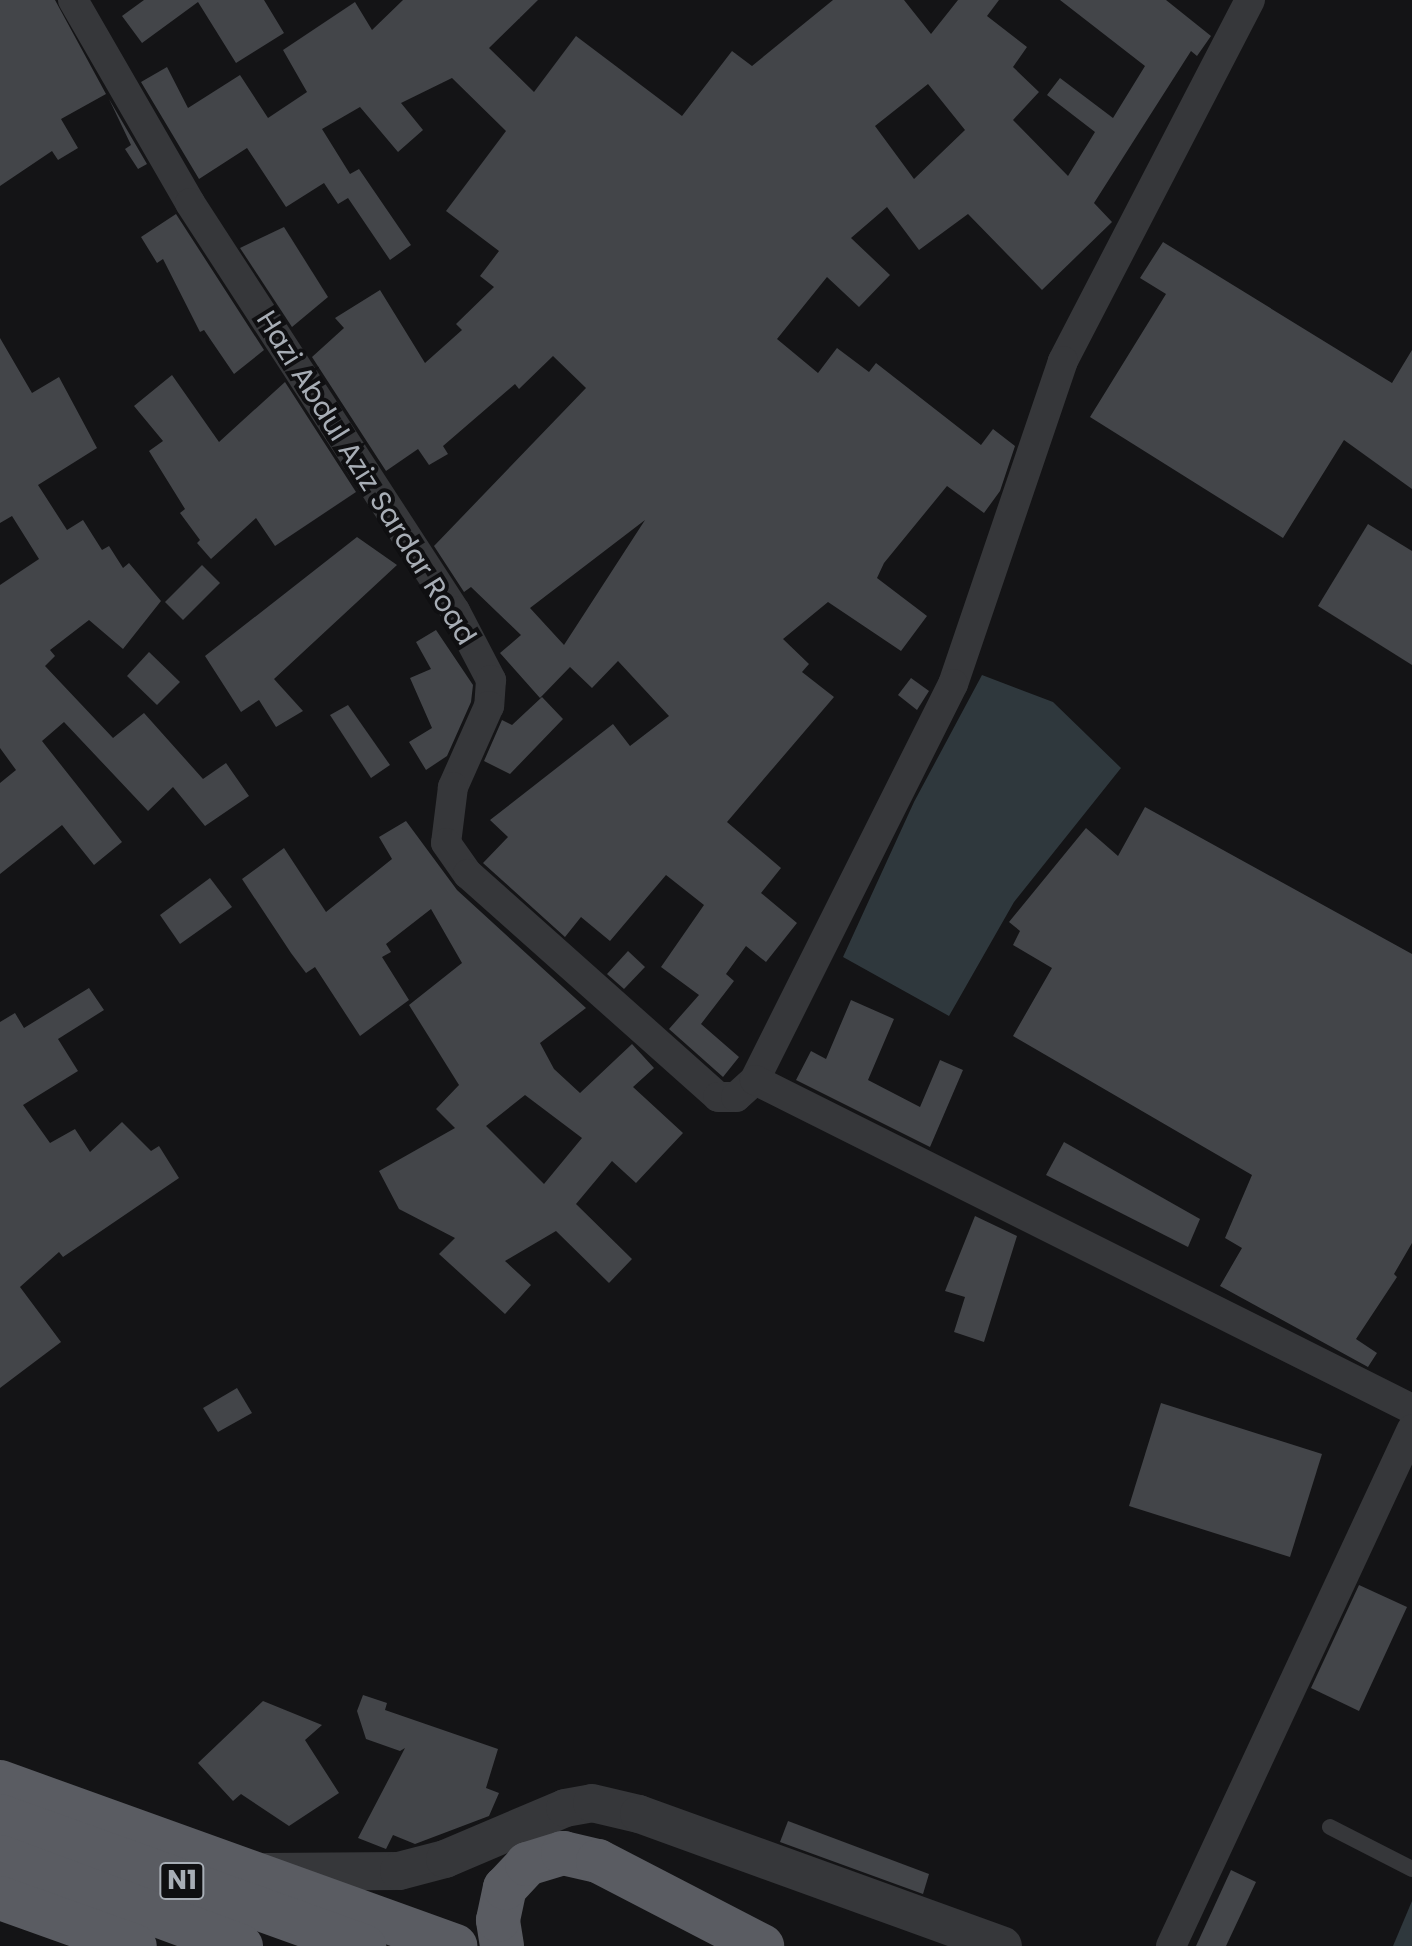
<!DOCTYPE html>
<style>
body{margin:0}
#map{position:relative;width:1412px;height:1946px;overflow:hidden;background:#141416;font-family:Poppins,sans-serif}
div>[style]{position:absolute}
.water>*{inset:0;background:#2f383d}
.building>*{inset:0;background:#434549}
.service>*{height:16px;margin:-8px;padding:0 8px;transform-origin:8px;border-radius:8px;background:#36373a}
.minor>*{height:30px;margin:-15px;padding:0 15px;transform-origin:15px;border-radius:15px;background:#36373a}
.tertiary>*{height:38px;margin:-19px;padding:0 19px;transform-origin:19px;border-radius:19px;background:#36373a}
.trunk>*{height:44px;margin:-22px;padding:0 22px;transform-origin:22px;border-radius:22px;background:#5a5c62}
span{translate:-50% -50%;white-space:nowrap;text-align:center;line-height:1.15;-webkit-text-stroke:8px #0f0f11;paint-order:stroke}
.shield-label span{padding:2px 6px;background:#0f0f11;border:2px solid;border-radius:6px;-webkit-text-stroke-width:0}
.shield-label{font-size:26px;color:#a7adb5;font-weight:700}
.street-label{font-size:28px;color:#a7adb5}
</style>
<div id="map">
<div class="water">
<i style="clip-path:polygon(982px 675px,1053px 702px,1121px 768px,1014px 902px,949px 1016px,843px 957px,914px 802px)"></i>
<i style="clip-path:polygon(1412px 1901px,1412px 1946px,1393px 1946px)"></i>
</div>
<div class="building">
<i style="clip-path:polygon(0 0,55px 0,106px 94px,61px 119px,78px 148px,58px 160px,52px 151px,0 186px)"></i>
<i style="clip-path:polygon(144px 0,264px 0,284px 33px,236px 63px,198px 2px,142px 43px,122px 16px)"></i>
<i style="clip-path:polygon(evenodd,403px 0,538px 0,489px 48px,534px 92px,576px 36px,682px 116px,732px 51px,752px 66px,833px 0,904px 0,931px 34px,958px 0,999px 0,987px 16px,1027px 47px,1013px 67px,1039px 92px,1013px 120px,1068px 176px,1095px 132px,1047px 95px,1060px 78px,1113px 118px,1145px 66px,1060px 0,1166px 0,1211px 36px,1197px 56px,1191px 51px,1094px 203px,1112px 222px,1042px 290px,968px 214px,919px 250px,887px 207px,851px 238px,890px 275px,859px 307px,827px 277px,777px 339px,818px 373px,837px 348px,869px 372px,876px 363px,981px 445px,993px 429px,1015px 446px,1000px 491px,984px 513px,947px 486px,884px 563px,877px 578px,927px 616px,901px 651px,828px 602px,783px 639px,809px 664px,802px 672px,834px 697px,727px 822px,781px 868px,761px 893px,797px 923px,766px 962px,746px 946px,726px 974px,734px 981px,701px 1024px,739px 1057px,723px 1077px,669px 1029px,699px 995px,661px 967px,704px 905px,666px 875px,610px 941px,581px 917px,565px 937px,483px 863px,508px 837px,490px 820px,613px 724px,630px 746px,669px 716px,618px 661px,592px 688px,570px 667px,540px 698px,500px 653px,521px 635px,471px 587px,464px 592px,434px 546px,586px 388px,553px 356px,519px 389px,515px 384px,443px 446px,448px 454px,429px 465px,418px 449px,386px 471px,312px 357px,344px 328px,335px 318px,380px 290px,425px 363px,462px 330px,456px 324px,494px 287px,480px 276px,499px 251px,446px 211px,506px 131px,452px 78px,401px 103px,423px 130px,398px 152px,360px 107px,322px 129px,350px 174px,359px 169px,411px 245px,390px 260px,348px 198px,338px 204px,324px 183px,286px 207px,247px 148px,199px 179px,141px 82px,167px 67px,188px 108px,240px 75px,268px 118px,307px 92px,283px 50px,355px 2px,372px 30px,403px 0,928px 84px,965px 130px,914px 179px,875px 126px,928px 84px,403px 0,645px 520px,564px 645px,530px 608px,645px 520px)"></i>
<i style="clip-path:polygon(109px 99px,147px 164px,138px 169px,125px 149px,131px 145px)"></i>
<i style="clip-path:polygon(176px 214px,264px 350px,234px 374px,204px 330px,200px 332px,163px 259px,157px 263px,141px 237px)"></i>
<i style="clip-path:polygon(284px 227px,328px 297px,292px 327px,240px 248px)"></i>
<i style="clip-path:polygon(1163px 242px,1392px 383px,1412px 350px,1412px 489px,1344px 440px,1283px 538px,1090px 417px,1166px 294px,1140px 278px)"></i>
<i style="clip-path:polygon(0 338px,32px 393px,59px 377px,97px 448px,38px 485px,67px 530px,83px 520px,102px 550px,109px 546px,123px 568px,129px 563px,161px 601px,123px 649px,89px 620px,50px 650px,55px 656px,45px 666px,113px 738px,144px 713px,203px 779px,226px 763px,249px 796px,205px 826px,173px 787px,148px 811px,64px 722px,42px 741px,122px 842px,94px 865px,62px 825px,0 874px,0 783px,16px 770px,0 748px,0 585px,39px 559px,12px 516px,0 523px)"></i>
<i style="clip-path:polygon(172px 375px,219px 442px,285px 382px,356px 492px,275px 546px,256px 518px,211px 559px,197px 543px,200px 540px,180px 513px,185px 509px,149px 451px,163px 441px,134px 406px)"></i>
<i style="clip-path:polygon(1368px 524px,1412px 551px,1412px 665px,1318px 606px)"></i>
<i style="clip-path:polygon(357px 537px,397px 565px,274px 679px,303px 711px,276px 727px,259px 700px,241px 712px,205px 656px)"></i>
<i style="clip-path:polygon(202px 565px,220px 583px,183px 620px,165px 602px)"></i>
<i style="clip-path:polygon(436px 630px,473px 685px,471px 702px,447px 756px,426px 770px,409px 742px,432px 728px,410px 678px,431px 669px,416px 642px)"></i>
<i style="clip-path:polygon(149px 652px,180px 682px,157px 705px,127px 676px)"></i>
<i style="clip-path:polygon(911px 678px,929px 691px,917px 710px,898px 695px)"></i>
<i style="clip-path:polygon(542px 697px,563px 719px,510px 774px,484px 761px,502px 720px,512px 725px)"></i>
<i style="clip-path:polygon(348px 705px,390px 765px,371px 778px,330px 715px)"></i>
<i style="clip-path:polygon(1145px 807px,1412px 954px,1412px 1243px,1394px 1274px,1397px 1277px,1356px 1339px,1377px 1353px,1368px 1367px,1220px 1286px,1242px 1248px,1225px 1238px,1252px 1175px,1013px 1036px,1052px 968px,1013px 945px,1020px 931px,1009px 922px,1086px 828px,1118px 856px)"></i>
<i style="clip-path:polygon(evenodd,406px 821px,457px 890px,586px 1008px,540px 1043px,554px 1069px,580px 1093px,632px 1044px,654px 1068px,633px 1087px,683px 1133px,636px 1183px,612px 1161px,576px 1204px,632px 1259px,609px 1283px,556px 1231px,505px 1261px,531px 1285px,505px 1314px,439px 1254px,455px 1238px,399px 1209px,379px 1171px,455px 1128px,436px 1109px,459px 1085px,409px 1005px,462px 963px,431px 909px,386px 944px,391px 952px,382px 957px,409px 1000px,360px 1036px,315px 967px,306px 973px,291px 953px,242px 879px,284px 848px,326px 912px,392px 859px,379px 837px,406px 821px,525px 1095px,582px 1138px,544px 1184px,486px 1126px,525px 1095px)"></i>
<i style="clip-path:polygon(210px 878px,232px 907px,180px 944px,160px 915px)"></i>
<i style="clip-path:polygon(628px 951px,645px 967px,624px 989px,607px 974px)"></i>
<i style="clip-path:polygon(89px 988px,104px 1010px,58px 1039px,78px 1071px,23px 1105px,50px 1143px,75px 1129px,90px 1152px,122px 1122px,151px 1151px,159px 1146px,179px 1178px,63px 1257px,59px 1252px,20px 1287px,61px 1342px,0 1388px,0 1022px,15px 1013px,24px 1028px)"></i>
<i style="clip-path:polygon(851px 1000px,894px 1019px,868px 1080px,920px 1107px,940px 1060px,963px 1070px,930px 1147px,796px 1080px,811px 1051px,826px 1059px)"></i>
<i style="clip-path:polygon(1064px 1142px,1200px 1219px,1188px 1247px,1046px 1175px)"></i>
<i style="clip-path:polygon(975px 1216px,1017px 1236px,984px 1342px,954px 1332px,965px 1297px,945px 1291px)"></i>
<i style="clip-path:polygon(237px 1388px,252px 1413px,218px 1432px,203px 1408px)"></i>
<i style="clip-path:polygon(1161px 1403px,1322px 1454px,1290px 1557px,1129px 1506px)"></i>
<i style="clip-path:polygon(1359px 1585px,1407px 1607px,1359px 1711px,1311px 1688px)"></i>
<i style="clip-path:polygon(363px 1695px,387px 1703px,385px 1710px,498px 1749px,486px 1788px,499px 1793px,489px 1816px,415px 1844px,393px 1835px,386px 1849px,358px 1838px,405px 1748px,400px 1751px,366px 1739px,357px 1711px)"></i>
<i style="clip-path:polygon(263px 1701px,322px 1725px,305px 1740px,339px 1793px,289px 1826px,241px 1794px,233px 1801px,198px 1763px)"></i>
<i style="clip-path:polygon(788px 1821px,929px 1874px,923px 1894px,780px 1842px)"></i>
<i style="clip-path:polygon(1231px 1870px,1256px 1882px,1226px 1946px,1196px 1946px)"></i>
</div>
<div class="service">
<i style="left:1330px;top:1827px;width:92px;rotate:27.1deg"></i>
</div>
<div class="minor">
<i style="left:73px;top:0;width:234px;rotate:60deg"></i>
<i style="left:190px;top:203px;width:487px;rotate:57deg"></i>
<i style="left:455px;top:611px;width:78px;rotate:62.4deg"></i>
<i style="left:491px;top:680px;width:26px;rotate:94deg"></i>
<i style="left:489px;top:706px;width:89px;rotate:114deg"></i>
<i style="left:453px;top:787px;width:56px;rotate:97.1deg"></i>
<i style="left:446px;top:843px;width:38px;rotate:55deg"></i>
<i style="left:468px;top:874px;width:335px;rotate:41.7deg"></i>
<i style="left:718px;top:1097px;width:18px"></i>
<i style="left:736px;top:1097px;width:25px;rotate:-42deg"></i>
<i style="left:1250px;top:0;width:407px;rotate:117.4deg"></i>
<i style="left:1063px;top:361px;width:341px;rotate:108.8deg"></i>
<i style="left:953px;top:684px;width:443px;rotate:116.6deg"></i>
<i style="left:755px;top:1080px;width:735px;rotate:26.6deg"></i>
<i style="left:1171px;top:1946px;width:570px;rotate:-65.01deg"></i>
</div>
<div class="tertiary">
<i style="left:266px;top:1872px;width:133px;rotate:-0.4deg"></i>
<i style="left:399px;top:1871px;width:48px;rotate:-14.6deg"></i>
<i style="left:445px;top:1859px;width:130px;rotate:-23deg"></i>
<i style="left:565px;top:1808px;width:27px;rotate:-10deg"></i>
<i style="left:592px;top:1803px;width:48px;rotate:13.2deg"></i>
<i style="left:639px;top:1814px;width:387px;rotate:19.9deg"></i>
</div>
<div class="trunk">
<i style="left:0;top:1782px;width:484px;rotate:19.8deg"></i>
<i style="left:0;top:1816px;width:387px;rotate:19.7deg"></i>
<i style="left:0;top:1857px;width:257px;rotate:20.3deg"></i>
<i style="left:0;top:1898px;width:143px;rotate:19.6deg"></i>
<i style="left:502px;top:1946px;width:26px;rotate:-99deg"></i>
<i style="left:498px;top:1920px;width:33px;rotate:-78deg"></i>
<i style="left:505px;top:1888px;width:33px;rotate:-47deg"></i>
<i style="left:527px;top:1864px;width:38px;rotate:-17deg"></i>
<i style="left:563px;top:1853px;width:36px;rotate:13deg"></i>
<i style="left:598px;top:1861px;width:185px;rotate:27.4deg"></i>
</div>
<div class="shield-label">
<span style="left:182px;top:1881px">N1</span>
</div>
<div class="street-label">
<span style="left:366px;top:478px;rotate:58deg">Hazi Abdul Aziz Sardar Road</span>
</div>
</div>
